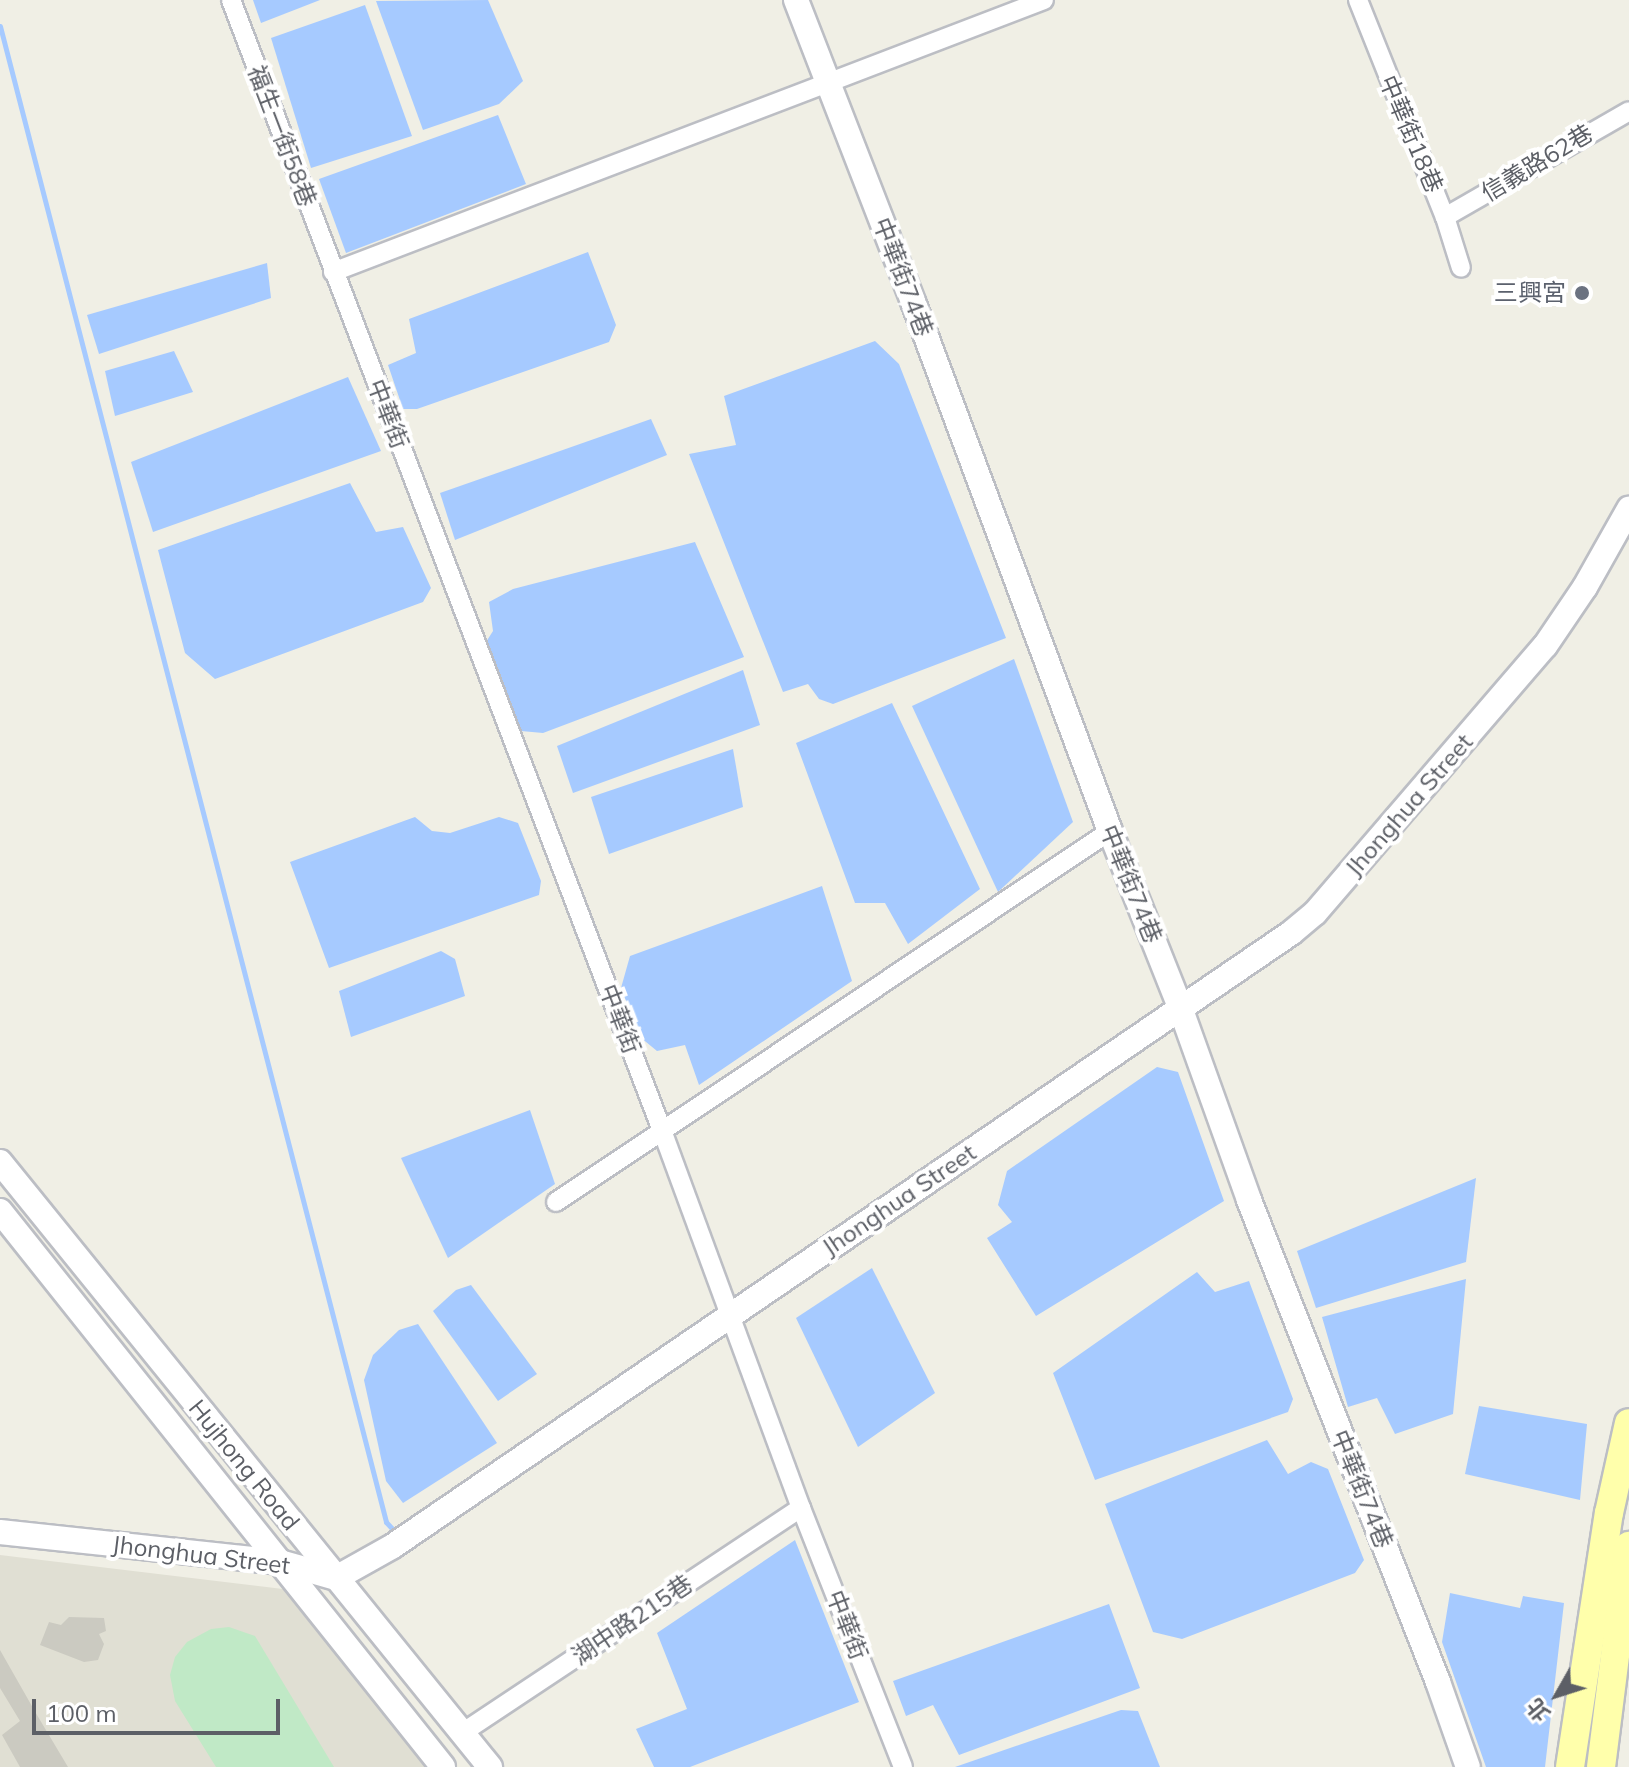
<!DOCTYPE html>
<meta charset="utf-8">
<style>
body{margin:0}
#map{position:relative;width:1629px;height:1767px;overflow:hidden;background:#f0efe5;font-family:Mulish,"Noto Sans TC",sans-serif}
div>[style]{position:absolute}
.education>*{inset:0;background:#e0dfd3}
.green>*{inset:0;background:#c0e9c6}
.water>*{inset:0;background:#a6caff}
.stream>*{height:5px;margin:-2.5px;padding:0 2.5px;transform-origin:2.5px;border-radius:2.5px;background:#a6caff}
.building>*{inset:0;background:#cbcac1}
.roads{filter:drop-shadow(2px 0 #bcbec4) drop-shadow(-2px 0 #bcbec4) drop-shadow(0 2px #bcbec4) drop-shadow(0 -2px #bcbec4)}
.street>*{height:18px;margin:-9px;padding:0 9px;transform-origin:9px;border-radius:9px;background:#fff}
.secondary>*{height:24px;margin:-12px;padding:0 12px;transform-origin:12px;border-radius:12px;background:#fff}
.primary>*{height:28px;margin:-14px;padding:0 14px;transform-origin:14px;border-radius:14px;background:#ffffab}
.dots>*{width:22px;height:22px;translate:-50% -50%;box-sizing:border-box;border:4px solid #fff;border-radius:50%}
span{translate:-50% -50%;white-space:nowrap;text-align:center;line-height:1.15;-webkit-text-stroke:8px #fff;paint-order:stroke}
.street-label{font-size:24px;color:#5c5f66}
.worship-label{font-size:24px;color:#5b616d}
.right{translate:-100% -50%;text-align:right}
.north{position:absolute;left:1517px;top:1655px;width:80px;height:80px;-webkit-text-stroke:6px #fff;paint-order:stroke;rotate:231deg;font-size:22px;font-weight:700;line-height:32px;text-align:center;color:#5c5f66}
.north::after{content:'';display:block;margin:auto;width:28px;height:36px;background:#5c5f66;clip-path:polygon(50% 0,100% 100%,50% 72%,0 100%)}
.scale{position:absolute;left:32px;top:1699px;width:248px;height:36px;box-sizing:border-box;border:4px solid #5c5f66;border-top:0;padding-left:10px;font-size:24px;line-height:28px;white-space:nowrap;color:#5c5f66;-webkit-text-stroke:6px #fff;paint-order:stroke}
</style>
<div id="map">
<div class="education">
<i style="clip-path:polygon(0 1555px,283px 1589px,426px 1767px,0 1767px)"></i>
</div>
<div class="green">
<i style="clip-path:polygon(229px 1627px,255px 1636px,334px 1767px,216px 1767px,175px 1701px,170px 1675px,175px 1657px,187px 1642px,211px 1629px)"></i>
</div>
<div class="water">
<i style="clip-path:polygon(253px 0,320px 0,261px 23px)"></i>
<i style="clip-path:polygon(488px 0,523px 81px,499px 104px,423px 130px,376px 1px)"></i>
<i style="clip-path:polygon(365px 5px,412px 136px,311px 168px,271px 38px)"></i>
<i style="clip-path:polygon(498px 115px,526px 184px,346px 253px,319px 179px)"></i>
<i style="clip-path:polygon(588px 252px,616px 325px,609px 342px,417px 409px,403px 409px,388px 365px,416px 353px,409px 319px)"></i>
<i style="clip-path:polygon(267px 263px,271px 298px,99px 354px,87px 315px)"></i>
<i style="clip-path:polygon(875px 341px,899px 364px,1006px 638px,833px 704px,819px 699px,808px 684px,783px 692px,689px 454px,736px 445px,724px 396px)"></i>
<i style="clip-path:polygon(174px 351px,193px 392px,115px 416px,105px 371px)"></i>
<i style="clip-path:polygon(348px 377px,381px 451px,153px 532px,131px 462px)"></i>
<i style="clip-path:polygon(651px 419px,667px 455px,455px 540px,440px 493px)"></i>
<i style="clip-path:polygon(350px 483px,376px 532px,403px 527px,431px 588px,423px 602px,215px 679px,185px 653px,158px 550px)"></i>
<i style="clip-path:polygon(695px 542px,744px 657px,543px 733px,521px 731px,486px 642px,493px 631px,489px 602px,513px 589px)"></i>
<i style="clip-path:polygon(1014px 659px,1073px 822px,998px 892px,912px 706px)"></i>
<i style="clip-path:polygon(743px 670px,760px 725px,573px 793px,557px 746px)"></i>
<i style="clip-path:polygon(892px 703px,980px 889px,908px 944px,885px 903px,855px 903px,796px 743px)"></i>
<i style="clip-path:polygon(733px 749px,743px 807px,609px 854px,591px 797px)"></i>
<i style="clip-path:polygon(415px 817px,432px 831px,450px 833px,499px 817px,518px 823px,541px 881px,539px 895px,329px 968px,290px 862px)"></i>
<i style="clip-path:polygon(822px 886px,852px 981px,699px 1085px,685px 1045px,657px 1051px,640px 1037px,621px 988px,630px 956px)"></i>
<i style="clip-path:polygon(441px 951px,455px 959px,465px 996px,351px 1037px,339px 991px)"></i>
<i style="clip-path:polygon(1157px 1067px,1178px 1072px,1224px 1201px,1036px 1316px,987px 1238px,1012px 1222px,998px 1205px,1007px 1171px)"></i>
<i style="clip-path:polygon(530px 1110px,555px 1184px,448px 1258px,401px 1158px)"></i>
<i style="clip-path:polygon(1476px 1178px,1466px 1262px,1316px 1308px,1297px 1251px)"></i>
<i style="clip-path:polygon(872px 1268px,935px 1393px,858px 1447px,796px 1318px)"></i>
<i style="clip-path:polygon(1197px 1272px,1215px 1292px,1249px 1281px,1293px 1399px,1288px 1412px,1095px 1480px,1053px 1373px)"></i>
<i style="clip-path:polygon(1466px 1279px,1453px 1414px,1395px 1434px,1377px 1398px,1348px 1407px,1322px 1317px)"></i>
<i style="clip-path:polygon(471px 1285px,537px 1374px,498px 1401px,433px 1311px,456px 1290px)"></i>
<i style="clip-path:polygon(418px 1324px,497px 1443px,403px 1503px,386px 1481px,364px 1380px,373px 1355px,399px 1330px)"></i>
<i style="clip-path:polygon(1479px 1406px,1587px 1424px,1580px 1500px,1465px 1474px)"></i>
<i style="clip-path:polygon(1267px 1440px,1288px 1474px,1311px 1462px,1328px 1469px,1364px 1560px,1355px 1573px,1182px 1639px,1153px 1632px,1105px 1504px)"></i>
<i style="clip-path:polygon(795px 1540px,859px 1702px,690px 1767px,654px 1767px,636px 1729px,687px 1709px,657px 1633px)"></i>
<i style="clip-path:polygon(1450px 1593px,1520px 1608px,1523px 1596px,1564px 1603px,1545px 1767px,1486px 1767px,1442px 1642px)"></i>
<i style="clip-path:polygon(1109px 1604px,1140px 1688px,959px 1755px,933px 1705px,906px 1716px,893px 1681px)"></i>
<i style="clip-path:polygon(1121px 1710px,1138px 1711px,1160px 1767px,955px 1767px)"></i>
</div>
<div class="stream">
<i style="left:0;top:26px;width:1545px;rotate:75.53deg"></i>
<i style="left:386px;top:1522px;width:16px;rotate:47deg"></i>
</div>
<div class="building">
<i style="clip-path:polygon(69px 1617px,104px 1618px,106px 1631px,99px 1634px,104px 1644px,98px 1660px,84px 1662px,40px 1645px,49px 1622px,61px 1625px)"></i>
<i style="clip-path:polygon(0 1650px,37px 1715px,68px 1767px,20px 1767px,2px 1735px,20px 1721px,0 1688px)"></i>
</div>
<div class="roads">
<div class="street">
<i style="left:231px;top:0;width:1213px;rotate:69.13deg"></i>
<i style="left:663px;top:1133px;width:400px;rotate:69.8deg"></i>
<i style="left:801px;top:1508px;width:278px;rotate:68.5deg"></i>
<i style="left:1358px;top:0;width:234px;rotate:68.2deg"></i>
<i style="left:1445px;top:217px;width:53px;rotate:72.6deg"></i>
<i style="left:1445px;top:217px;width:212px;rotate:-29.9deg"></i>
<i style="left:333px;top:272px;width:761px;rotate:-20.93deg"></i>
<i style="left:556px;top:1202px;width:667px;rotate:-33.81deg"></i>
<i style="left:462px;top:1733px;width:407px;rotate:-33.6deg"></i>
</div>
<div class="secondary">
<i style="left:796px;top:0;width:326px;rotate:68.8deg"></i>
<i style="left:914px;top:304px;width:562px;rotate:69.6deg"></i>
<i style="left:1110px;top:831px;width:189px;rotate:68.3deg"></i>
<i style="left:1180px;top:1007px;width:205px;rotate:70.3deg"></i>
<i style="left:1249px;top:1200px;width:518px;rotate:68.59deg"></i>
<i style="left:1438px;top:1682px;width:90px;rotate:70.6deg"></i>
<i style="left:0;top:1162px;width:779px;rotate:51deg"></i>
<i style="left:0;top:1211px;width:711px;rotate:51.45deg"></i>
<i style="left:0;top:1532px;width:282px;rotate:6.1deg"></i>
<i style="left:280px;top:1562px;width:58px;rotate:15.9deg"></i>
<i style="left:336px;top:1578px;width:65px;rotate:-29.3deg"></i>
<i style="left:393px;top:1546px;width:1087px;rotate:-34.32deg"></i>
<i style="left:1291px;top:933px;width:31px;rotate:-40deg"></i>
<i style="left:1315px;top:913px;width:352px;rotate:-49.3deg"></i>
<i style="left:1545px;top:646px;width:71px;rotate:-55.9deg"></i>
<i style="left:1585px;top:587px;width:90px;rotate:-60.6deg"></i>
</div>
<div class="primary">
<i style="left:1570px;top:1767px;width:257px;rotate:-81.3deg"></i>
<i style="left:1609px;top:1513px;width:92px;rotate:-77.5deg"></i>
<i style="left:1601px;top:1767px;width:223px;rotate:-82.8deg"></i>
</div>
</div>
<div class="dots">
<i style="left:1582px;top:293px;background:#6b7280"></i>
</div>
<div class="street-label">
<span style="left:1411px;top:134px;rotate:67deg">中華街18巷</span>
<span style="left:282px;top:136px;rotate:69deg">福生一街58巷</span>
<span style="left:1537px;top:163px;rotate:-31deg">信義路62巷</span>
<span style="left:903px;top:277px;rotate:69deg">中華街74巷</span>
<span style="left:388px;top:414px;rotate:69deg">中華街</span>
<span style="left:1409px;top:805px;rotate:-49deg">Jhonghua Street</span>
<span style="left:1131px;top:884px;rotate:68deg">中華街74巷</span>
<span style="left:620px;top:1019px;rotate:69deg">中華街</span>
<span style="left:899px;top:1200px;rotate:-34deg">Jhonghua Street</span>
<span style="left:244px;top:1465px;rotate:51deg">Hujhong Road</span>
<span style="left:1362px;top:1489px;rotate:68deg">中華街74巷</span>
<span style="left:201px;top:1555px;rotate:7deg">Jhonghua Street</span>
<span style="left:632px;top:1620px;rotate:-34deg">湖中路215巷</span>
<span style="left:847px;top:1625px;rotate:69deg">中華街</span>
</div>
<div class="worship-label">
<span class="right" style="left:1566px;top:293px">三興宮</span>
</div>
<div class="north">北</div>
<div class="scale">100 m</div>
</div>
